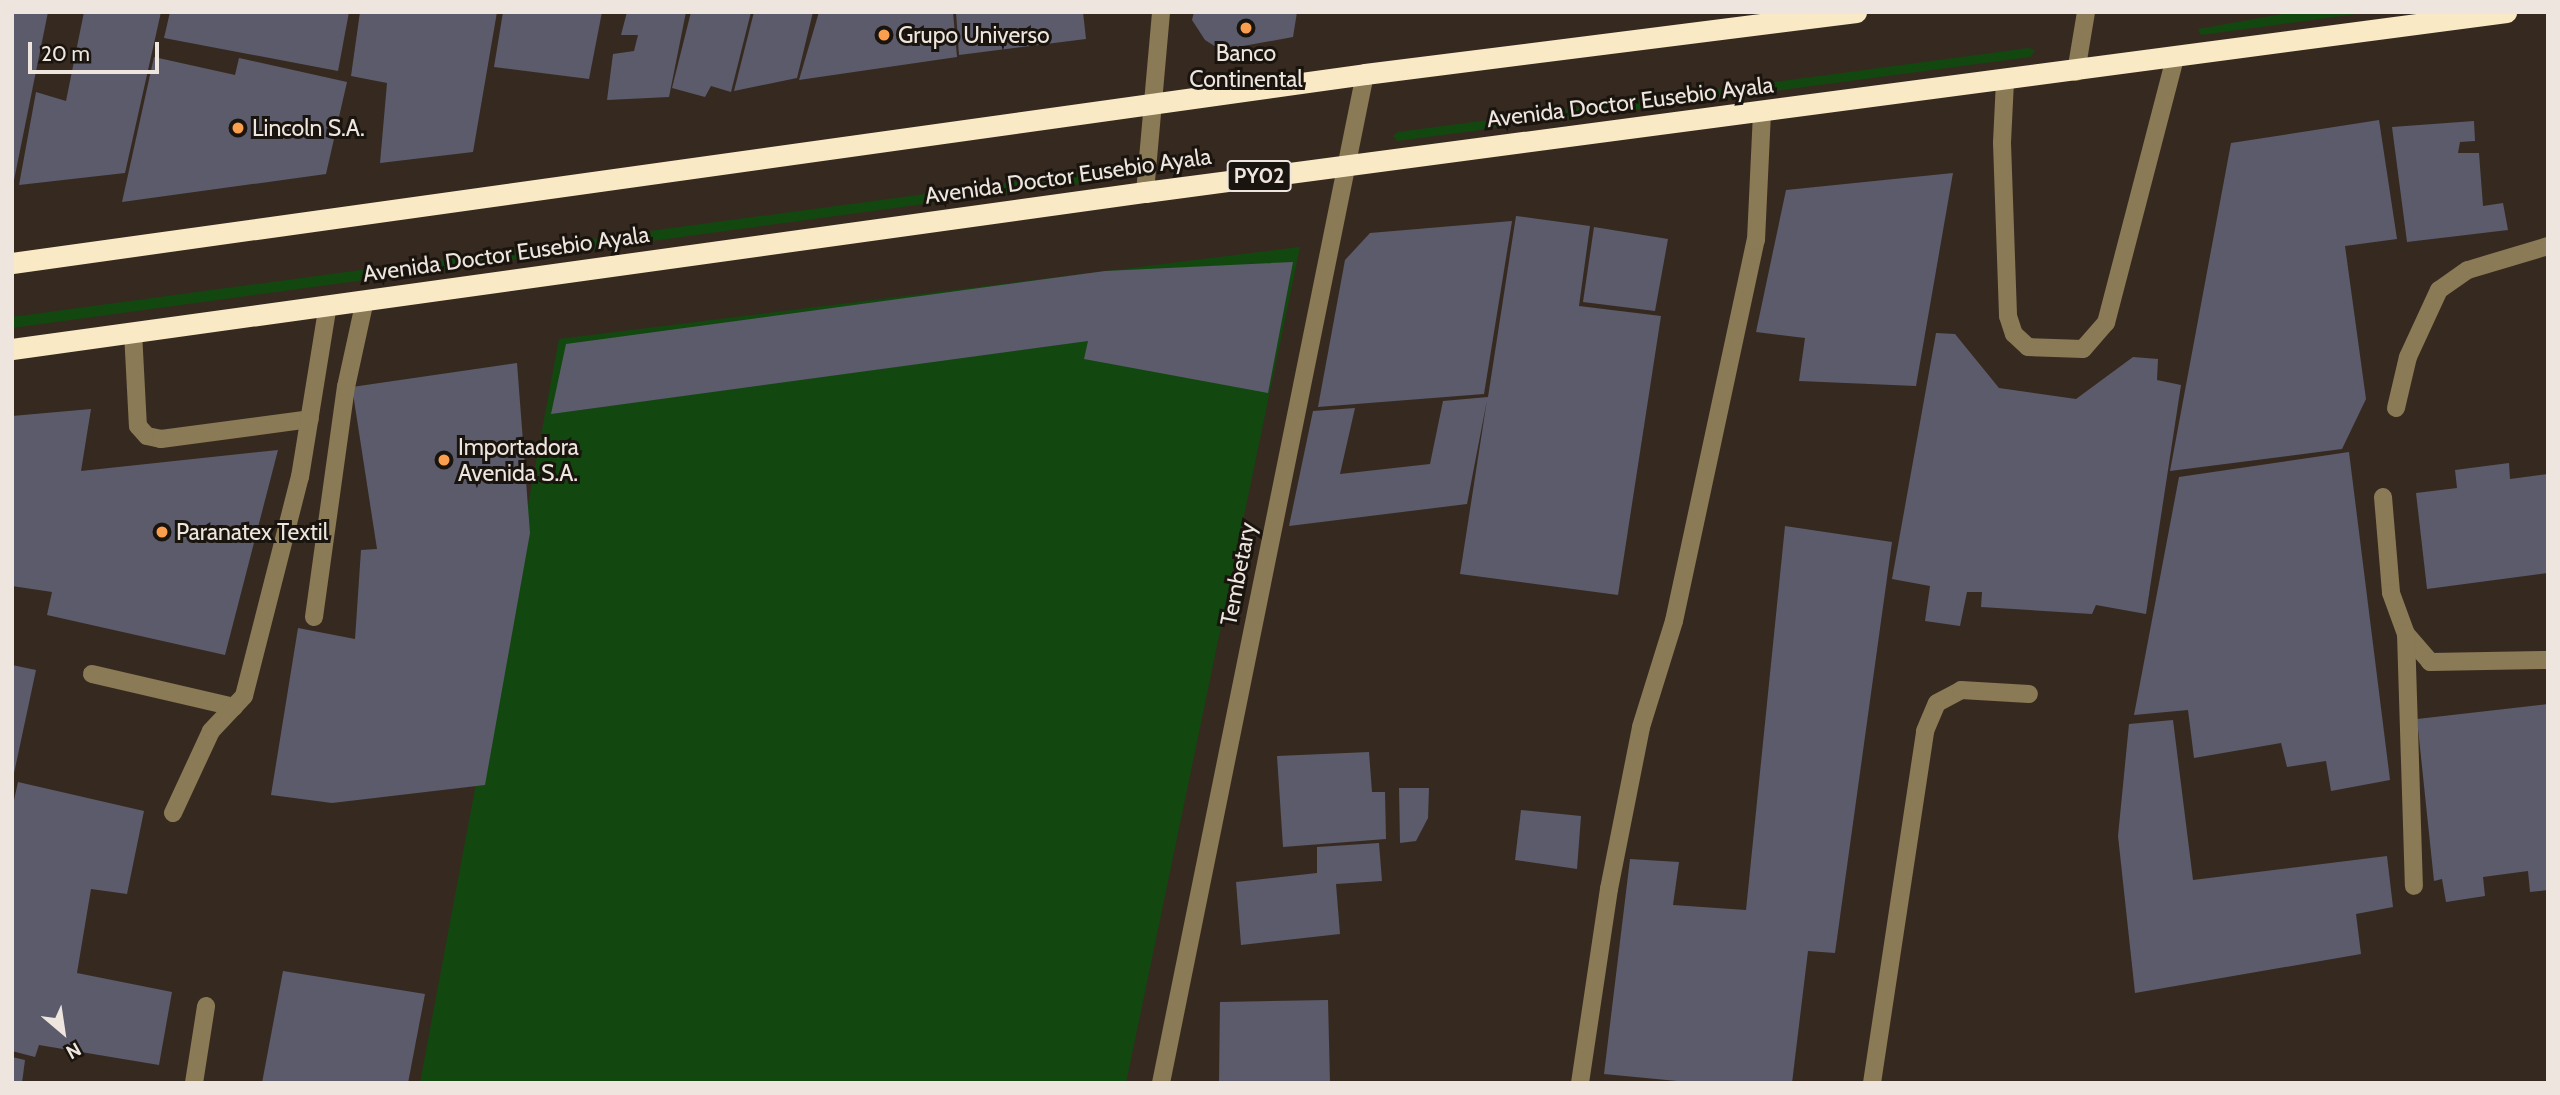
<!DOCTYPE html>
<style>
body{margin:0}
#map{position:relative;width:2560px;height:1095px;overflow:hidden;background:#362a20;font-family:Cabin,sans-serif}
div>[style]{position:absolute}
.green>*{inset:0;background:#134710}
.building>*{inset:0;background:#5b5b6b}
.minor>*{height:18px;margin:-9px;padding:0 9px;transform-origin:9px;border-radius:9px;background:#8a7a55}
.highway>*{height:21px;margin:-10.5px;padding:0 10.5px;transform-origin:10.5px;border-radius:10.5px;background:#f9eac5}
.dots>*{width:19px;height:19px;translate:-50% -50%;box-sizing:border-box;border:4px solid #1a140f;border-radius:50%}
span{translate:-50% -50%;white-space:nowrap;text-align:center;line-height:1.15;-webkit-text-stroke:6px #1a140f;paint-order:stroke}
.shield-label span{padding:2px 5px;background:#1a140f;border:2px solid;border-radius:5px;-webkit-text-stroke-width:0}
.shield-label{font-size:21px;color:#ede5de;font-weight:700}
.poi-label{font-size:23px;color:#ede5de}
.left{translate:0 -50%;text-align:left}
.street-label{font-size:23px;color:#ede5de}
.frame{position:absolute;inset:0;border:14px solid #ede5de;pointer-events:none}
.north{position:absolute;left:28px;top:997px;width:70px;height:70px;-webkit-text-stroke:5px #1a140f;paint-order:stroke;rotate:151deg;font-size:19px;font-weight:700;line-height:28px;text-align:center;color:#ede5de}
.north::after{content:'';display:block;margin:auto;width:24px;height:32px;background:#ede5de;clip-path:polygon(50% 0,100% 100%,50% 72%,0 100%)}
.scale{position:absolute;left:28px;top:42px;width:131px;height:32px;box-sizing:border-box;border:4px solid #ede5de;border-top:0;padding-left:9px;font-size:21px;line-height:24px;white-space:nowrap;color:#ede5de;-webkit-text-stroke:5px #1a140f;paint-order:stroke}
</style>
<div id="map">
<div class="green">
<i style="clip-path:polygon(2294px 12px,2371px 12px,2201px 35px,2198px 29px)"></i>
<i style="clip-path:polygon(2029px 48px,2035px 51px,2030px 57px,1397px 141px,1393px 136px,1398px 132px)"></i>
<i style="clip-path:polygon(1095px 171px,1098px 178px,1094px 181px,12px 328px,12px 317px)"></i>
<i style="clip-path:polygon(1300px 247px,1126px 1083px,420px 1083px,559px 339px)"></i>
</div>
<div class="building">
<i style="clip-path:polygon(12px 12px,48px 12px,13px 185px,12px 185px)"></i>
<i style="clip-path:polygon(84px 12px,161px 12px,125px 173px,19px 185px,36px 92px,66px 101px)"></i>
<i style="clip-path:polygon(170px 12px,349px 12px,338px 71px,164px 38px)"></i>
<i style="clip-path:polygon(360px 12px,497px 12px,473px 152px,380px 163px,387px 83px,351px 76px)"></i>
<i style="clip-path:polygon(503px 12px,602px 12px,589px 79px,494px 67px)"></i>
<i style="clip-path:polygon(627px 12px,686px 12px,669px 97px,607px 100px,613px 54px,634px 51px,638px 35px,621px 35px)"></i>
<i style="clip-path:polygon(691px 12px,751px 12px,731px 92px,711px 86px,705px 97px,672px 88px)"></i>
<i style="clip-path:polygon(754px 12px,813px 12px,797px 78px,734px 91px)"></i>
<i style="clip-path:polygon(819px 12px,953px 12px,957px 57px,799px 80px)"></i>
<i style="clip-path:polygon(956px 12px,1083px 12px,1086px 39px,959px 55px)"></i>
<i style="clip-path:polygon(1194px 12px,1297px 12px,1293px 37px,1221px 50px,1205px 40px,1192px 20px)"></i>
<i style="clip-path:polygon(154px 57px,235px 75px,239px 58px,347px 82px,326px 174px,122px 202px)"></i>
<i style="clip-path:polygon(2379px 120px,2397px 239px,2345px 246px,2366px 399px,2342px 449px,2170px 471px,2231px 143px)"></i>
<i style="clip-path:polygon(2474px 121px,2475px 141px,2460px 142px,2458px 153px,2479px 153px,2483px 206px,2503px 203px,2508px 230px,2407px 242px,2392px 127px)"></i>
<i style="clip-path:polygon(1953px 173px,1916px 386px,1799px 381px,1805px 338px,1756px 332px,1786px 190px)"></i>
<i style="clip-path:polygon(1516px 216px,1590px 226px,1579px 306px,1661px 316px,1618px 595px,1460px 574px,1487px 400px,1467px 504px,1289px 526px,1313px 411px,1355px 408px,1340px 474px,1430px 464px,1443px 401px,1488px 397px)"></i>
<i style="clip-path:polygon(1512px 221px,1484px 394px,1318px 407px,1345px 260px,1370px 233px)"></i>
<i style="clip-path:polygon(1594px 227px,1668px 239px,1655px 311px,1583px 302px)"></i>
<i style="clip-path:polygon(1293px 262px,1268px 393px,1084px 359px,1088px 341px,551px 414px,566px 344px,1105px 271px)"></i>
<i style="clip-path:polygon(1936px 333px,1955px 334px,1999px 388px,2076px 399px,2133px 357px,2158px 359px,2157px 380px,2181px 385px,2146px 614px,2096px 605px,2092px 614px,1981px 607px,1982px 592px,1967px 592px,1960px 626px,1925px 621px,1930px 586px,1892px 579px)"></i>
<i style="clip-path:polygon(517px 363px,530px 533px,485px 785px,332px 803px,271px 795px,298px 628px,355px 639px,361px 550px,377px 549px,352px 387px)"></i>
<i style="clip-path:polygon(91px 409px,81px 471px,278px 450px,225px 655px,47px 615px,52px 592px,12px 586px,12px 416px)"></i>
<i style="clip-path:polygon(2349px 452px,2390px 780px,2331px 791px,2326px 761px,2287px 767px,2281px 743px,2194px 758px,2188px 710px,2134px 715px,2179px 477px)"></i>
<i style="clip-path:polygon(2509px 463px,2510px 479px,2548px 474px,2548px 573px,2427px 589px,2416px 493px,2457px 488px,2455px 470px)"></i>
<i style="clip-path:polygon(1785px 526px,1892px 542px,1835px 953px,1808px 951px,1792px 1083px,1698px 1083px,1604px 1074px,1630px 859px,1679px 862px,1673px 905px,1746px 910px)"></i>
<i style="clip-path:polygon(12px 665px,36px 670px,13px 778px,12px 778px)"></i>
<i style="clip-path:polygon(2548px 704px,2548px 890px,2530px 892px,2528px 871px,2483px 877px,2485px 896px,2446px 902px,2442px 879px,2434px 881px,2417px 719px)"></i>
<i style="clip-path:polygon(2173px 720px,2193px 880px,2387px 856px,2393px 907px,2356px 914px,2361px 954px,2135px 993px,2118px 836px,2129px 724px)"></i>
<i style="clip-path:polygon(1369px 752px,1372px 792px,1385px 792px,1386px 839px,1283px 847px,1277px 756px)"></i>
<i style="clip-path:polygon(18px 782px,144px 811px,127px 894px,91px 889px,77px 973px,172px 992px,159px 1065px,39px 1045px,35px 1057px,12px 1051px,12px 809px)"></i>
<i style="clip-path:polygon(1399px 788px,1429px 788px,1428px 818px,1416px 841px,1400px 843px)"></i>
<i style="clip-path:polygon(1521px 810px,1581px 816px,1577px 869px,1515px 860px)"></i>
<i style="clip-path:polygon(1379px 843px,1382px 881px,1336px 884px,1340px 934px,1241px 945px,1236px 882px,1317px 873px,1317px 847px)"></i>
<i style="clip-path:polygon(283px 971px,425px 994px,408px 1083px,262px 1083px)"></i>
<i style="clip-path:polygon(1328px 1000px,1330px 1083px,1219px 1083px,1220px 1002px)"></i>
<i style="clip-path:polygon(12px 1057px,25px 1060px,22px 1083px,12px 1083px)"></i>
</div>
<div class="minor">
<i style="left:2076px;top:72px;width:61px;rotate:-80.5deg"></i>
<i style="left:2005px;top:81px;width:62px;rotate:92.8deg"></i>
<i style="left:2002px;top:143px;width:173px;rotate:88deg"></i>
<i style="left:2008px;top:316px;width:19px;rotate:72deg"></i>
<i style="left:2014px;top:334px;width:19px;rotate:43deg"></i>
<i style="left:2028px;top:347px;width:55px;rotate:2.1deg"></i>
<i style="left:2083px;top:349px;width:35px;rotate:-49deg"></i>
<i style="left:2106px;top:323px;width:274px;rotate:-75.4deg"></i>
<i style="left:1145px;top:192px;width:181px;rotate:-84.9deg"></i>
<i style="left:133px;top:332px;width:94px;rotate:87deg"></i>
<i style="left:138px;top:426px;width:13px;rotate:48deg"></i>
<i style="left:147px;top:436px;width:14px;rotate:12deg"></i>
<i style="left:161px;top:439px;width:150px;rotate:-7.6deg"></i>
<i style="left:2396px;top:408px;width:52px;rotate:-76.8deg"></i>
<i style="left:2408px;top:357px;width:74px;rotate:-65.2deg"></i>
<i style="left:2439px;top:290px;width:35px;rotate:-35deg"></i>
<i style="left:2468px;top:270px;width:84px;rotate:-16.7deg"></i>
<i style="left:2383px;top:497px;width:96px;rotate:85.2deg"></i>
<i style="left:2391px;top:593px;width:44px;rotate:69.9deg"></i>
<i style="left:2406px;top:634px;width:37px;rotate:49deg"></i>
<i style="left:2430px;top:662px;width:118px;rotate:-1deg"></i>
<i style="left:314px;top:617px;width:232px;rotate:-82.1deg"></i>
<i style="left:346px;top:387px;width:89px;rotate:-77.7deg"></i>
<i style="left:2406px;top:634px;width:252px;rotate:88.2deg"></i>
<i style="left:92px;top:674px;width:146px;rotate:13.1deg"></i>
<i style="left:173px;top:813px;width:90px;rotate:-65.1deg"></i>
<i style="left:211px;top:731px;width:48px;rotate:-46.7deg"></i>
<i style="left:244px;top:696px;width:226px;rotate:-75.7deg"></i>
<i style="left:300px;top:477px;width:174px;rotate:-80.8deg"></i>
<i style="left:194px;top:1083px;width:78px;rotate:-81.1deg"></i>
<i style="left:1161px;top:1083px;width:1029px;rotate:-78.57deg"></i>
<i style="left:1580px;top:1083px;width:196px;rotate:-81.5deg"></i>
<i style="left:1609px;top:889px;width:165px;rotate:-78.8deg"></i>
<i style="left:1641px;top:727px;width:111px;rotate:-72.7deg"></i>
<i style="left:1674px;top:621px;width:390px;rotate:-77.9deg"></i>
<i style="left:1756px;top:240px;width:128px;rotate:-87.3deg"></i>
<i style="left:1872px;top:1083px;width:356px;rotate:-81.4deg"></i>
<i style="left:1925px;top:731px;width:30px;rotate:-67deg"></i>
<i style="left:1937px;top:703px;width:27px;rotate:-28deg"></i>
<i style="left:1961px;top:690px;width:68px;rotate:3.4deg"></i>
</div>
<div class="highway">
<i style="left:12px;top:263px;width:1366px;rotate:-7.95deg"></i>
<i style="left:1365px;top:74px;width:495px;rotate:-7.2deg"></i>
<i style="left:12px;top:349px;width:1144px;rotate:-7.89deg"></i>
<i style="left:1145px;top:192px;width:1373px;rotate:-7.53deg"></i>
</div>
<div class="dots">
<i style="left:1246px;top:28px;background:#fa9f4e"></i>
<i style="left:884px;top:35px;background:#fa9f4e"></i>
<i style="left:238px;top:128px;background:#fa9f4e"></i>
<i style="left:444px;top:460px;background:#fa9f4e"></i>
<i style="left:162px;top:532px;background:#fa9f4e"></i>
</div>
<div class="shield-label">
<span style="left:1259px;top:176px">PY02</span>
</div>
<div class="poi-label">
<span class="left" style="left:898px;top:35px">Grupo Universo</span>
<span style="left:1246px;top:66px">Banco<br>Continental</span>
<span class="left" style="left:252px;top:128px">Lincoln S.A.</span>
<span class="left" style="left:458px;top:460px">Importadora<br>Avenida S.A.</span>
<span class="left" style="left:176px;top:532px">Paranatex Textil</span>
</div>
<div class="street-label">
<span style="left:1630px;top:102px;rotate:-7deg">Avenida Doctor Eusebio Ayala</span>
<span style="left:1068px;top:176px;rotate:-8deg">Avenida Doctor Eusebio Ayala</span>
<span style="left:506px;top:254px;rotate:-8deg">Avenida Doctor Eusebio Ayala</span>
<span style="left:1238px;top:574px;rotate:-79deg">Tembetary</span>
</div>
<div class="frame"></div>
<div class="north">N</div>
<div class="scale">20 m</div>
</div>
